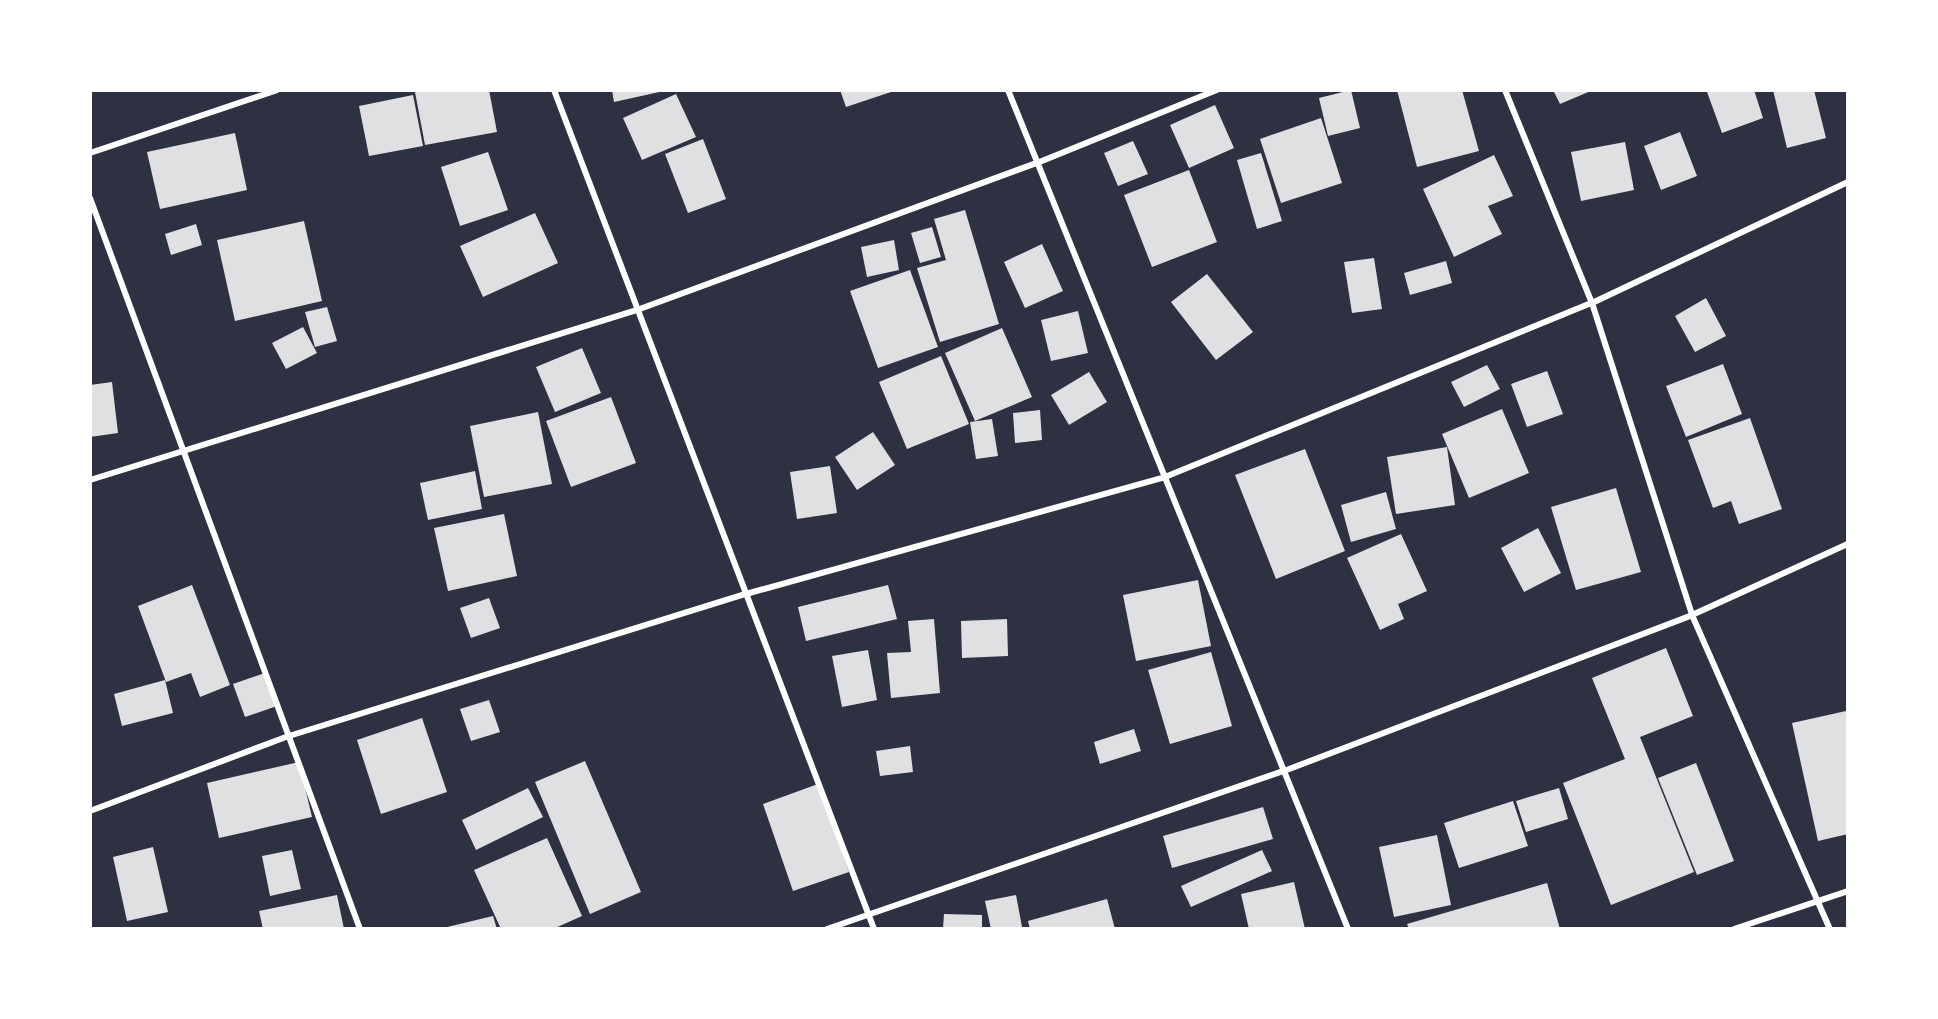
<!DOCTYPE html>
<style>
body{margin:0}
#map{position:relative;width:1938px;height:1019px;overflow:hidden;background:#2d3142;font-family:"Nunito Sans",sans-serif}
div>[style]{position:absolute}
.building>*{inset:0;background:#e0e0e3}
.minor>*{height:6px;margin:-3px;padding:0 3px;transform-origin:3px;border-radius:3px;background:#fff}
span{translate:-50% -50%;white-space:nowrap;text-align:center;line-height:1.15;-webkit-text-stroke:6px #fff;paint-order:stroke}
.frame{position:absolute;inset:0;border:92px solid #fff;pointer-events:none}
</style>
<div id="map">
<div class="building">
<i style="clip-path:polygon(489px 90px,497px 132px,425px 145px,415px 92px)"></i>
<i style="clip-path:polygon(612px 90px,664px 90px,664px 91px,614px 102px)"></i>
<i style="clip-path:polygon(840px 90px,890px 90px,891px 92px,846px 107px)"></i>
<i style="clip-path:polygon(1351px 90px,1360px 128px,1328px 136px,1319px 98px)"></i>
<i style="clip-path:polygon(1397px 90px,1462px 90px,1479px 151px,1417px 167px)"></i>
<i style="clip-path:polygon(1553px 90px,1593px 90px,1560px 104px)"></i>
<i style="clip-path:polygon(1754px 90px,1763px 118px,1722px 133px,1707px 92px)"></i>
<i style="clip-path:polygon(1773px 90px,1814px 90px,1826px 138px,1787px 148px)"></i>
<i style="clip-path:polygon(676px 94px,696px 137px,642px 160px,623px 118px)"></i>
<i style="clip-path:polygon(413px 95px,423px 146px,369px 156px,359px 106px)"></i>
<i style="clip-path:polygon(1215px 105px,1234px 148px,1189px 168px,1170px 125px)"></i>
<i style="clip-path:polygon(1321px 118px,1342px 183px,1281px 203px,1260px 139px)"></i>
<i style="clip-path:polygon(1680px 132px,1697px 176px,1661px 190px,1644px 146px)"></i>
<i style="clip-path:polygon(235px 133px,247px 190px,160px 209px,147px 152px)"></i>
<i style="clip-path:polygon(703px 139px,726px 199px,688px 213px,665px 154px)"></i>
<i style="clip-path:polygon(1133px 141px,1148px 174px,1118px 186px,1104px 153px)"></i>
<i style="clip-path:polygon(1625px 142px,1634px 190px,1581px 201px,1571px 152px)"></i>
<i style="clip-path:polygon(488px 152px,508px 210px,460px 226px,441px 167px)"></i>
<i style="clip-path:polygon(1261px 153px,1282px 221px,1257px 229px,1237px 160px)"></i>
<i style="clip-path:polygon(1494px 155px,1513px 196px,1488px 206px,1502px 234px,1454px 257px,1423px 189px)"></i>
<i style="clip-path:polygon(1189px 170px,1217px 242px,1152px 267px,1124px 195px)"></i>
<i style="clip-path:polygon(965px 210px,999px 324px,940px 342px,917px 268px,946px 260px,934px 219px)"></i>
<i style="clip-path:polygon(535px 213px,558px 263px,483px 297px,460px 246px)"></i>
<i style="clip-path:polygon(304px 221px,322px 301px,235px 321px,217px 240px)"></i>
<i style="clip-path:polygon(196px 224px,202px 245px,171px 255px,165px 234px)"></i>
<i style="clip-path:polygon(932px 227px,941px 257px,920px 263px,911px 233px)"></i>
<i style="clip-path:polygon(894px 240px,899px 270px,867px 277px,861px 247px)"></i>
<i style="clip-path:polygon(1042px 244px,1063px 291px,1025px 308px,1004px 262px)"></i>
<i style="clip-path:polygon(1374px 258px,1382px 309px,1352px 313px,1344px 262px)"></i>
<i style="clip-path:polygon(1446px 261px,1452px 283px,1410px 295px,1404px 273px)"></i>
<i style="clip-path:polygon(910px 270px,938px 347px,878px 368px,850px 291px)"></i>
<i style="clip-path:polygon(1207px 274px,1253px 332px,1216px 360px,1171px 302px)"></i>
<i style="clip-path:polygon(1706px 298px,1726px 336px,1695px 352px,1675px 316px)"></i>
<i style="clip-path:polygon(327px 307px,337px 341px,315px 347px,305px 312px)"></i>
<i style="clip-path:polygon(1078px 311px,1088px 353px,1051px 361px,1041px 320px)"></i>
<i style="clip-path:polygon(303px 327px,317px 353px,286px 369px,272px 343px)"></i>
<i style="clip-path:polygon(1002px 328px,1032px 397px,975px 421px,945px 353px)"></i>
<i style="clip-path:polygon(582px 348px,601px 393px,555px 412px,536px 367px)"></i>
<i style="clip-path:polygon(941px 356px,969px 424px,907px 449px,879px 382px)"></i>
<i style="clip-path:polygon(1723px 364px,1742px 414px,1686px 437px,1666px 386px)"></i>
<i style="clip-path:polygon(1487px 365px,1500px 389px,1464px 407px,1451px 382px)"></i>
<i style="clip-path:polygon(1547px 371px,1563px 414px,1527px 427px,1511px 384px)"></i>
<i style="clip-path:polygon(1089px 372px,1107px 402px,1069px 425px,1051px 395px)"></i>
<i style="clip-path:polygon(112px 382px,118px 433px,90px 437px,90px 385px)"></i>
<i style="clip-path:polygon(611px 397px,636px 463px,571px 487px,546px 421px)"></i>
<i style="clip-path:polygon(1502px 409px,1529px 473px,1469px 498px,1442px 434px)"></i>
<i style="clip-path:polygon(1040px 410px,1042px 440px,1015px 443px,1013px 413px)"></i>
<i style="clip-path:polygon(538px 412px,552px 484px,484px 497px,470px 426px)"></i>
<i style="clip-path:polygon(1750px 418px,1782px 509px,1739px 524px,1731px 501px,1713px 508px,1688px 440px)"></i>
<i style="clip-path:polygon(992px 419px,998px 456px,976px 459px,970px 422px)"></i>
<i style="clip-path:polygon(873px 432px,895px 465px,857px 490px,835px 457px)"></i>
<i style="clip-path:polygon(1447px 447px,1455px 505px,1396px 514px,1387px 457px)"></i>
<i style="clip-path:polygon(1305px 449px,1345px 551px,1276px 579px,1235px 475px)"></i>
<i style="clip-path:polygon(830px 466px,837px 513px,797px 519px,790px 472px)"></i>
<i style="clip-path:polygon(475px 471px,482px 509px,428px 520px,420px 483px)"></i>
<i style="clip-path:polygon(1616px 488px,1641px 572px,1576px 590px,1551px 507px)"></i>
<i style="clip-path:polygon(1386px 492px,1396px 529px,1351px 542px,1341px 505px)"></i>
<i style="clip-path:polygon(504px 514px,517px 576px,448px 591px,434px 528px)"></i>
<i style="clip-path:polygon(1538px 528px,1561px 573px,1524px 592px,1501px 548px)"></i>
<i style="clip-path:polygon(1401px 534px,1427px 591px,1398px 604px,1404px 619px,1380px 630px,1347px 558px)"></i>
<i style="clip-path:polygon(1198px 580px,1211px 646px,1136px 661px,1123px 595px)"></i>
<i style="clip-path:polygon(192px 585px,230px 685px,200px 697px,191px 673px,166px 682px,138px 606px)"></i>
<i style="clip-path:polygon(888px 585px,897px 619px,806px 641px,798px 607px)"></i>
<i style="clip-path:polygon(489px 598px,500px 628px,471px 638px,460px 608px)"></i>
<i style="clip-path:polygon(934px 619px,940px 693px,891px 698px,887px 653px,911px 652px,908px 621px)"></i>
<i style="clip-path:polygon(1007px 619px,1008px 656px,962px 658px,961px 621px)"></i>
<i style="clip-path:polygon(1666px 648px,1693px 716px,1640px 737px,1694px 872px,1611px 905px,1563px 783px,1625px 759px,1592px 678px)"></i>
<i style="clip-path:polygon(868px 650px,877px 700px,842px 707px,832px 656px)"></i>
<i style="clip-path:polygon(1211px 652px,1232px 726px,1170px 744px,1148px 670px)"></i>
<i style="clip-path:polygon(265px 673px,277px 706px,245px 717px,233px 684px)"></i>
<i style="clip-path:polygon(165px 680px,173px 713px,122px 726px,114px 694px)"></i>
<i style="clip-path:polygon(489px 700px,500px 732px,471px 741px,460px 709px)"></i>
<i style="clip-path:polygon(1846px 711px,1848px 834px,1818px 841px,1792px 723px)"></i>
<i style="clip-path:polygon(422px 718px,447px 792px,381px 814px,357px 740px)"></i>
<i style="clip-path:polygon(1134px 729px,1141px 751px,1100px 764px,1094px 742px)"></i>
<i style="clip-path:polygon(910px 746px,913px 772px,880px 776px,876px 751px)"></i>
<i style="clip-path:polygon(585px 761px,641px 892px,590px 914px,535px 782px)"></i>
<i style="clip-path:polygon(299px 762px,312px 817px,219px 838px,207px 783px)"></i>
<i style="clip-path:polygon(1696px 763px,1734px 861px,1697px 875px,1658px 778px)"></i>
<i style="clip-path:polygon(818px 784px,849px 872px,793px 891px,763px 804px)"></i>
<i style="clip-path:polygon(528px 788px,543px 817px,476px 850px,462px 820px)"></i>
<i style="clip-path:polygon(1559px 788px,1568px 819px,1526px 832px,1516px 801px)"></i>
<i style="clip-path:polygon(1513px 801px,1528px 846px,1459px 868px,1444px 823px)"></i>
<i style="clip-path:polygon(1263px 807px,1273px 839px,1172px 868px,1163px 836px)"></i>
<i style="clip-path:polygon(1437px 835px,1451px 905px,1394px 917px,1379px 847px)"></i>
<i style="clip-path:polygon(547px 838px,582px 916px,553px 929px,501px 929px,474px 870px)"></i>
<i style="clip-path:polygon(153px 847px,168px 912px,127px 921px,113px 857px)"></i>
<i style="clip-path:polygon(292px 850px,301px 889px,270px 896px,262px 856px)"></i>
<i style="clip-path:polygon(1262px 850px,1272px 871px,1191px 907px,1181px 886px)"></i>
<i style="clip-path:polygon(1294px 882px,1305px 929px,1249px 929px,1241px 894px)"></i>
<i style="clip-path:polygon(1547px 883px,1560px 929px,1409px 929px,1407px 924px)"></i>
<i style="clip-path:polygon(337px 895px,344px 929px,263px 929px,259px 911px)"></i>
<i style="clip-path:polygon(1016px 895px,1022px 927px,991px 929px,985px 901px)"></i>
<i style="clip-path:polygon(1107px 899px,1115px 929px,1030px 929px,1028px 921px)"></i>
<i style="clip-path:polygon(944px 914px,982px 915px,982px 929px,943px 929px)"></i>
<i style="clip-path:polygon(493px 916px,497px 929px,443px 929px,443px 928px)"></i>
</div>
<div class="minor">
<i style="left:554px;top:90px;width:898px;rotate:69.12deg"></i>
<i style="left:1008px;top:90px;width:905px;rotate:67.94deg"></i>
<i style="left:1505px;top:90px;width:230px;rotate:67.8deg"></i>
<i style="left:1592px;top:303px;width:328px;rotate:72.2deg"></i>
<i style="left:1692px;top:615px;width:343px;rotate:66.3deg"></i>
<i style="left:90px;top:153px;width:197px;rotate:-18.6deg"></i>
<i style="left:90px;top:198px;width:779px;rotate:69.73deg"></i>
<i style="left:90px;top:480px;width:573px;rotate:-17.26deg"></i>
<i style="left:637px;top:310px;width:426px;rotate:-20.2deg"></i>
<i style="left:1037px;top:163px;width:194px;rotate:-22.1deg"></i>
<i style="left:90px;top:811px;width:213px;rotate:-20.7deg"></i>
<i style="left:289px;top:736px;width:479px;rotate:-17.3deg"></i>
<i style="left:746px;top:594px;width:435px;rotate:-15.6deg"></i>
<i style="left:1165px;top:477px;width:461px;rotate:-22.2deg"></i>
<i style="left:1592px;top:303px;width:283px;rotate:-25.3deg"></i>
<i style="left:827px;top:929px;width:484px;rotate:-19.1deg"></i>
<i style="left:1284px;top:771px;width:437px;rotate:-20.9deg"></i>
<i style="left:1692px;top:615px;width:171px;rotate:-24.5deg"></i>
<i style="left:1734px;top:929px;width:120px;rotate:-18.4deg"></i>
</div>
<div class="frame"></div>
</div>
